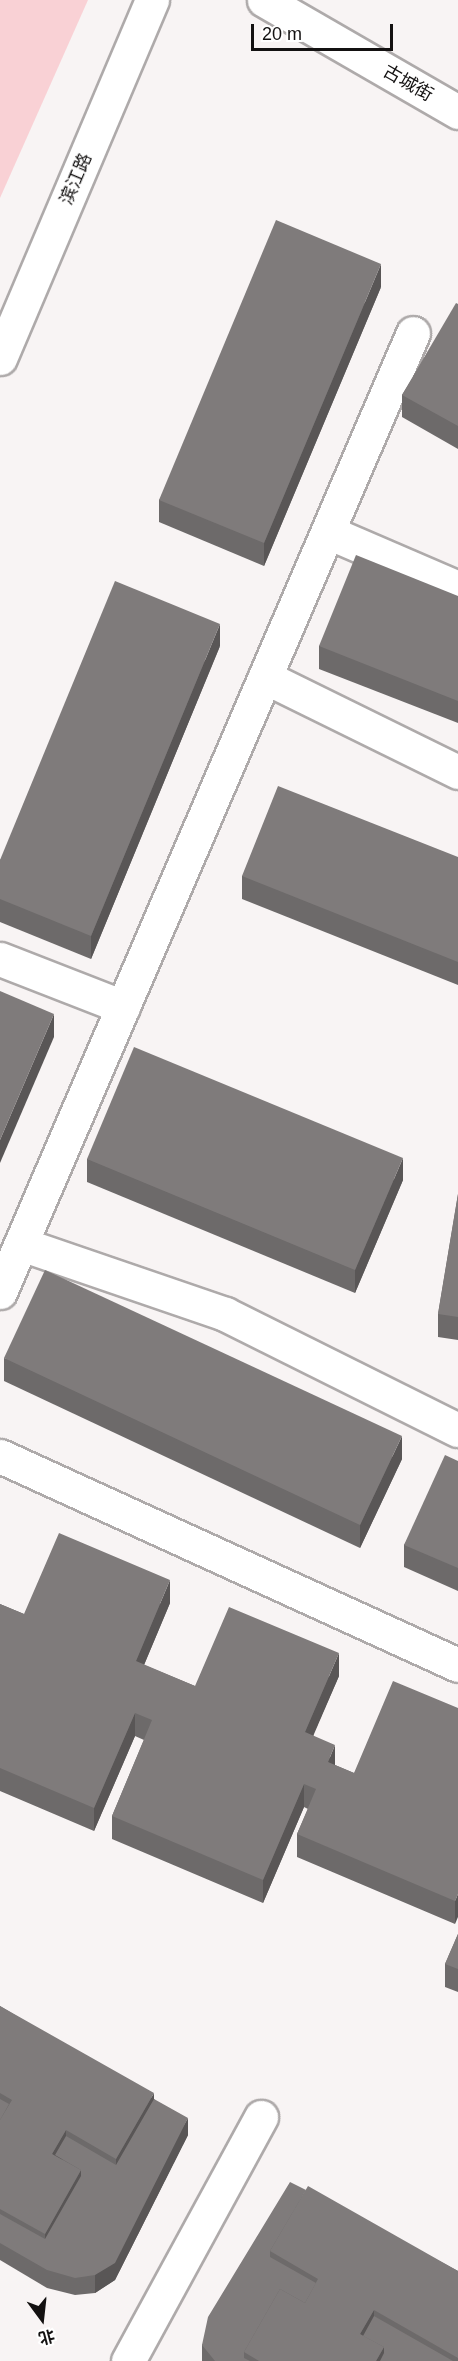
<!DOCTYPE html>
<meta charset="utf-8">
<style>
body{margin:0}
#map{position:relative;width:458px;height:2361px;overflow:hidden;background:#f8f4f4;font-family:Helvetica,"Noto Sans SC",sans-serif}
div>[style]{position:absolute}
.green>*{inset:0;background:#f9d1d5}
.roads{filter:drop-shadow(2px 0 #aeaaaa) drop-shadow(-2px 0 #aeaaaa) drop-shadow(0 2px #aeaaaa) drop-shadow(0 -2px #aeaaaa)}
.minor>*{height:33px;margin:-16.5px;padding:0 16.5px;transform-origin:16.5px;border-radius:16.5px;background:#fff}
.wall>*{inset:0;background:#6d6a6a}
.shaded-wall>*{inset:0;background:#595656}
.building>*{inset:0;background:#7f7b7b}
span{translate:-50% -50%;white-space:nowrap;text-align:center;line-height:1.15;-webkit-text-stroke:4.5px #fff;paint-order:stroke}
.street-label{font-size:18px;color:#131111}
.north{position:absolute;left:12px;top:2289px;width:60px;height:60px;-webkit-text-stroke:4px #fff;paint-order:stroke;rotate:165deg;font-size:16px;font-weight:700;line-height:24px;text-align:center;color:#131111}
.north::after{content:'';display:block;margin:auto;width:21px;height:27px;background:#131111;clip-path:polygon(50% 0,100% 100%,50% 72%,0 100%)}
.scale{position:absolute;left:251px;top:24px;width:142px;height:27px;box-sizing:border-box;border:3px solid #131111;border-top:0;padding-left:8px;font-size:18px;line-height:21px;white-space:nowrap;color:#131111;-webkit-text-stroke:4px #fff;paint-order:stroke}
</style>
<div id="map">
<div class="green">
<i style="clip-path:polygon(0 0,88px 0,0 198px)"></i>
</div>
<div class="roads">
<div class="minor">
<i style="left:264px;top:0;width:224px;rotate:30deg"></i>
<i style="left:0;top:358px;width:389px;rotate:-67deg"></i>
<i style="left:328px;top:532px;width:142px;rotate:23.3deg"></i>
<i style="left:265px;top:677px;width:215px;rotate:26.2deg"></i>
<i style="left:0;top:959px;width:132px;rotate:21.3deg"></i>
<i style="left:21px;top:1244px;width:216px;rotate:18.9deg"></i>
<i style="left:225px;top:1314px;width:260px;rotate:26.5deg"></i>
<i style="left:0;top:1292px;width:1044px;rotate:-66.7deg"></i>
<i style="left:0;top:1456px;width:503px;rotate:24.53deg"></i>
<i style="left:128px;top:2361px;width:278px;rotate:-61.4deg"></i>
</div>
</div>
<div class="wall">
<i style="clip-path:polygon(381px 287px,264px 566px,159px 522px,159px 500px)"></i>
<i style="clip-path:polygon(458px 304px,458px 449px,402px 417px,402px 395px)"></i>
<i style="clip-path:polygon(458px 596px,458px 723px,319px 669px,319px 646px)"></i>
<i style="clip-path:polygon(220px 646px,91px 959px,0 922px,0 860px)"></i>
<i style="clip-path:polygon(458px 857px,458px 985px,242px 899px,242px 876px)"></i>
<i style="clip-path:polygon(87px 1159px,403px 1180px,355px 1293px,87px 1182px)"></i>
<i style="clip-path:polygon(458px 1194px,458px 1340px,438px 1337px,438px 1314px)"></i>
<i style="clip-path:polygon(4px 1358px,402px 1459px,360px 1548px,4px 1381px)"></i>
<i style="clip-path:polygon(458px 1461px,458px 1591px,404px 1567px,404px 1545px)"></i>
<i style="clip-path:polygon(170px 1603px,144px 1665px,195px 1686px,339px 1676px,313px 1735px,335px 1765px,354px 1773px,458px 1708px,455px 1924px,297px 1857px,297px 1834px,308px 1809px,304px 1807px,263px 1903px,112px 1839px,112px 1816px,144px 1740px,135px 1736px,94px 1831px,0 1791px,0 1604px,24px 1614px)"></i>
<i style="clip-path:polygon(458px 1934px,458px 1992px,445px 1987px,445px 1964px)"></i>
<i style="clip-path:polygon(0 2006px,154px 2099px,188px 2135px,115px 2280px,95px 2293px,75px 2295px,47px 2288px,0 2260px)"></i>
<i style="clip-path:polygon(306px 2190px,458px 2271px,458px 2361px,202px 2361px,202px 2345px)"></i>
</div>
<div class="shaded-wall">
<i style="clip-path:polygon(381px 264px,381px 287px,264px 566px,264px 543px)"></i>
<i style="clip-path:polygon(220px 624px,220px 646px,91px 959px,91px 936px)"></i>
<i style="clip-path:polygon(54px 1014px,54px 1037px,0 1163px,0 1140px)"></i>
<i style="clip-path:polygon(403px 1158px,403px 1180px,355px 1293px,355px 1270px)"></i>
<i style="clip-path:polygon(402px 1436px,402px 1459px,360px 1548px,360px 1525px)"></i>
<i style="clip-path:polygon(170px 1580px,170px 1603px,136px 1684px,136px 1661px)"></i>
<i style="clip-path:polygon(339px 1653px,339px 1676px,305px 1755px,305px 1732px)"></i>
<i style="clip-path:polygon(135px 1713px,135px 1736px,94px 1831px,94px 1808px)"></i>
<i style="clip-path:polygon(335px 1745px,335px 1768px,328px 1762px)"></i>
<i style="clip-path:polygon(304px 1784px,304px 1807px,263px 1903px,263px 1880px)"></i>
<i style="clip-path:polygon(458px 1894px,458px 1917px,455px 1924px,455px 1901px)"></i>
<i style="clip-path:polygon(154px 2093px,154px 2116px,116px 2182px,116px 2159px)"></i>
<i style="clip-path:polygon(188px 2118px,188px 2135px,115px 2280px,95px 2293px,95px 2275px)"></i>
<i style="clip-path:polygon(66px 2130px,66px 2153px,60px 2164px,52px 2154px)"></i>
<i style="clip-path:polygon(81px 2170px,81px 2193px,45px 2257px,45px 2234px)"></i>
<i style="clip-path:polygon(374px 2310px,374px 2333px,368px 2344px,360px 2334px)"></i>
<i style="clip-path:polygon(384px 2347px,384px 2361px,376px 2361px)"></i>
</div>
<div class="building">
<i style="clip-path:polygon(276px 220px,381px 264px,264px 543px,159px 500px)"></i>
<i style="clip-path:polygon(456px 303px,458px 304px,458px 426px,402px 395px)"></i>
<i style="clip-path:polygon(356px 555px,458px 596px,458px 701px,319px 646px)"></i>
<i style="clip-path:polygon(115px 581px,220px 624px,91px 936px,0 899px,0 860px)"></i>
<i style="clip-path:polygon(278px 786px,458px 857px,458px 962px,242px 876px)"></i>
<i style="clip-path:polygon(0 991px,54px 1014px,0 1140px)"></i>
<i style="clip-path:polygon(134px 1047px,403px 1158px,355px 1270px,87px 1159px)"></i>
<i style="clip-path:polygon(458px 1194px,458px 1317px,438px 1314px)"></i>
<i style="clip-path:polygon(45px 1270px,402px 1436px,360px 1525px,4px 1358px)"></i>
<i style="clip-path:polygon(445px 1455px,458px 1461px,458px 1568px,404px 1545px)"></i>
<i style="clip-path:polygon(59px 1533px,170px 1580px,136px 1661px,195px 1686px,229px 1607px,339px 1653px,305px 1732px,335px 1745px,328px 1762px,354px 1773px,393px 1681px,458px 1708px,458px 1894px,455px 1901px,297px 1834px,316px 1789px,304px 1784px,263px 1880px,112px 1816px,152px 1720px,135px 1713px,94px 1808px,0 1768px,0 1604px,24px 1614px)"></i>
<i style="clip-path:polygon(458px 1934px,458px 1969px,445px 1964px)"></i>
<i style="clip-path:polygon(0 2006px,154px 2093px,116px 2159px,66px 2130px,52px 2154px,81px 2170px,45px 2234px,0 2209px,0 2120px,12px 2100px,0 2093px)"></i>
<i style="clip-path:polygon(0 2099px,9px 2104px,0 2120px)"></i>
<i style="clip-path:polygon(154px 2099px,188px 2118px,115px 2263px,95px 2275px,75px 2278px,47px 2270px,0 2243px,0 2214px,45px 2239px,81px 2176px,81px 2170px,55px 2155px,66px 2136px,116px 2165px)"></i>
<i style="clip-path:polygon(290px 2182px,306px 2190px,270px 2251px,270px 2257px,316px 2283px,305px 2303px,280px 2289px,244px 2352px,244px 2358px,250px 2361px,215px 2361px,202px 2345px,208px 2317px)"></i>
<i style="clip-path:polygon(308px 2186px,458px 2271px,458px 2358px,374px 2310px,360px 2334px,384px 2347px,376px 2361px,259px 2361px,244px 2352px,280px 2289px,305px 2303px,318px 2279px,270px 2251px)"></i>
<i style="clip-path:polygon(374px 2316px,453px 2361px,380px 2361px,384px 2353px,384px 2347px,363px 2336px)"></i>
</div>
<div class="street-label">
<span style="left:408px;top:83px;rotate:30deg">古城街</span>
<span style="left:76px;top:179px;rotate:-67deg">滨江路</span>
</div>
<div class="north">北</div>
<div class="scale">20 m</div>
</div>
